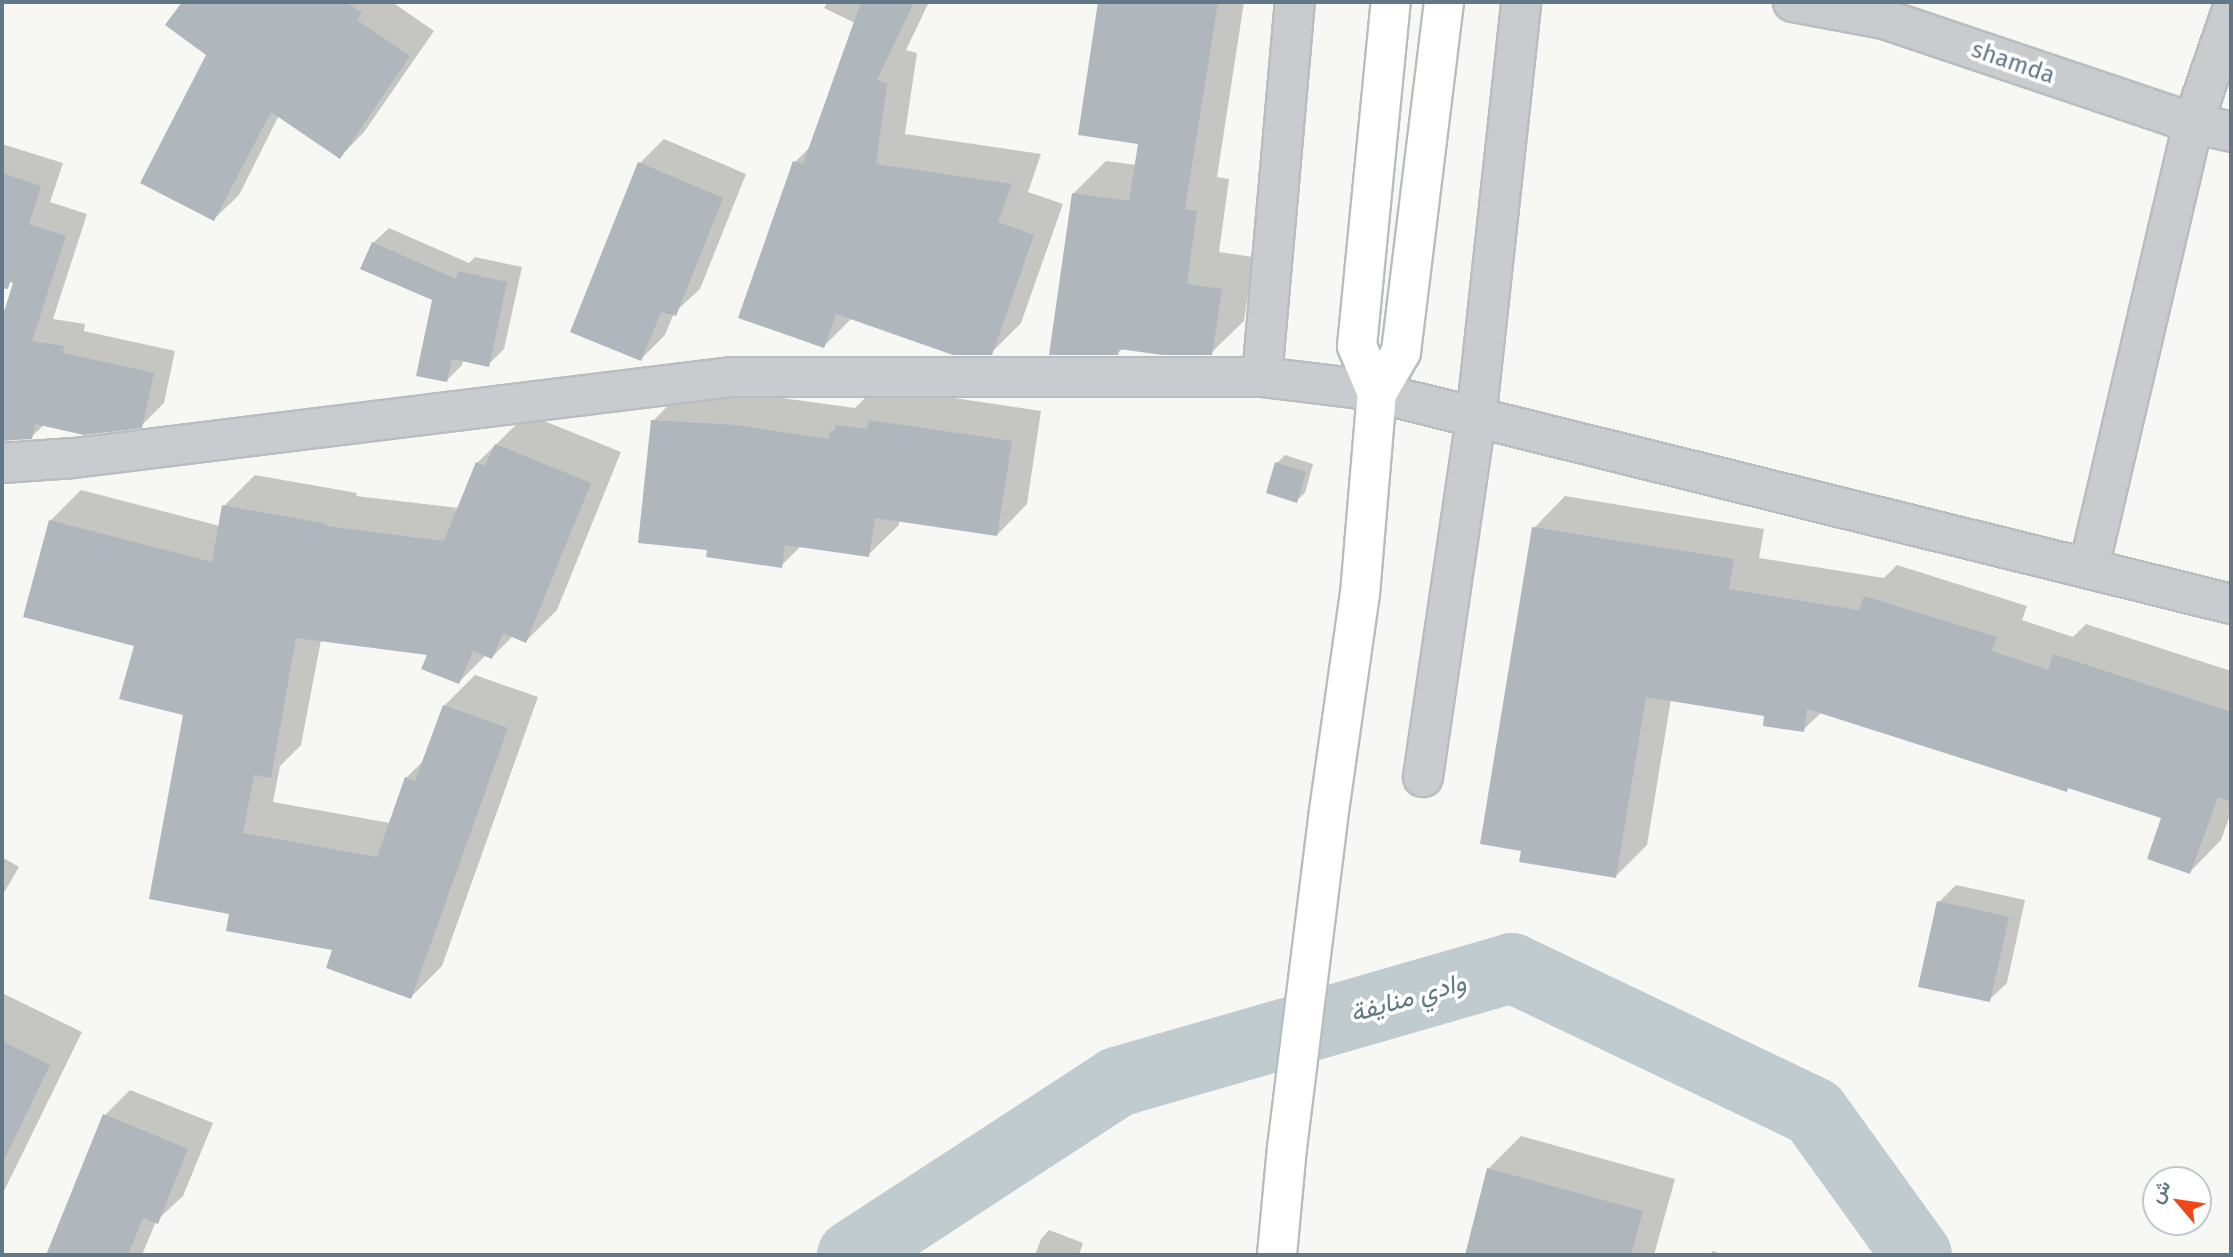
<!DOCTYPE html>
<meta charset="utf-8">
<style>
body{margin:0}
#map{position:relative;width:2233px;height:1257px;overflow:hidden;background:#f7f7f3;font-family:"Fira Sans",Vazirmatn,sans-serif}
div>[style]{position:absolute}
.shadow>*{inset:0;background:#0003}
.river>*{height:70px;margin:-35px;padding:0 35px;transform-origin:35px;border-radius:35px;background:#bfcbcf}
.building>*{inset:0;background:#afb7bc}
.roads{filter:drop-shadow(2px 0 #b9bdc0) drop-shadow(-2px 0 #b9bdc0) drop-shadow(0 2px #b9bdc0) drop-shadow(0 -2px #b9bdc0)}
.minor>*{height:38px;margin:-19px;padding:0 19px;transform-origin:19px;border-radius:19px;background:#c9cccf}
.major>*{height:38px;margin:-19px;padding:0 19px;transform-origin:19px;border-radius:19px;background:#fff}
span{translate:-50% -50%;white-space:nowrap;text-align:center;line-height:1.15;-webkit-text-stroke:7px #fff;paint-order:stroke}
.street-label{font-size:24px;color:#637886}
.water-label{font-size:26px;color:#5f7a83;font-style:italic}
.frame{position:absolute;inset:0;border:4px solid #637886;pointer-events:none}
.north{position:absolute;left:2142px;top:1166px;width:70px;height:70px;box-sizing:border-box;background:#fff;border:2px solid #c1c9cf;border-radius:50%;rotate:299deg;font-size:19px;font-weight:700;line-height:28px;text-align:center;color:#637886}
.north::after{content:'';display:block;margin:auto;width:24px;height:32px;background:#ef461a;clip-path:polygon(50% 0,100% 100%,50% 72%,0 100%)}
</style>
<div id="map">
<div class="shadow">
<i style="clip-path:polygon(184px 2px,392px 2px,434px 31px,364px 132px,340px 157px,279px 115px,239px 195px,214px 219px,209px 55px,167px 25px)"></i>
<i style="clip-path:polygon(827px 2px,929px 2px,906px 50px,917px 53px,905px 134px,1041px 154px,1028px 192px,1063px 204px,1021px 323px,991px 353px,852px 318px,824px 346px,795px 162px,811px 146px,855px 23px,824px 8px)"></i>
<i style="clip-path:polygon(1100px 2px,1244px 2px,1217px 177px,1229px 179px,1219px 252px,1253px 257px,1244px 321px,1211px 353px,1123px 348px,1118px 353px,1074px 193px,1106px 161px,1137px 165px,1140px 142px,1080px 133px)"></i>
<i style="clip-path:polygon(664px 139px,746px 174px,700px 289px,674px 313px,665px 335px,641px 359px,640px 163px)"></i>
<i style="clip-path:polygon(2px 144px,63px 163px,50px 202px,87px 214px,53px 319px,85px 324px,84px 331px,175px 351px,164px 403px,141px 426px,45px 424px,31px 437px,2px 440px,2px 324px,15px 282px,2px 277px)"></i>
<i style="clip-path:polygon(389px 228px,469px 263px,475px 257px,522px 267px,504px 349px,488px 365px,463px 359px,462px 365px,447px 380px,434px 299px,373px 243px)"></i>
<i style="clip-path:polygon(683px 390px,767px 396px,855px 408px,868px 395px,892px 398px,901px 390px,1041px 411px,1027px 504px,997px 535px,899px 520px,899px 525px,868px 555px,802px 545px,781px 566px,710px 549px,653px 421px)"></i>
<i style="clip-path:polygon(527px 414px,621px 452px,557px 610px,526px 641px,513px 636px,492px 657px,486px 655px,459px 682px,429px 654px,321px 640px,301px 745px,280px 766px,273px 802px,390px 823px,406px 778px,425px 759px,444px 706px,475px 675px,538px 697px,442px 966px,411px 997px,334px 949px,231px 912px,185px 714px,50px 521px,81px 490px,220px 526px,224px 506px,255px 475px,357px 493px,356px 496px,459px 508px,477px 463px)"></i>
<i style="clip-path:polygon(1285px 455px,1313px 464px,1305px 493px,1296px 501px,1277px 463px)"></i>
<i style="clip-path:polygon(1565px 496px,1764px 529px,1759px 558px,1884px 578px,1897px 565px,2027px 606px,2022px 620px,2073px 637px,2086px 624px,2231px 671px,2231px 812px,2221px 840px,2190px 872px,2164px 817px,1822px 712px,1803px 730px,1766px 714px,1671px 699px,1647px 845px,1616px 876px,1534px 528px)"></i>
<i style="clip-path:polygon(2px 857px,19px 867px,2px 896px)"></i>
<i style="clip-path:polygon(1956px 885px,2025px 900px,2007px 983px,1989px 1000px,1939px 902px)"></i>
<i style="clip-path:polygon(2px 993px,82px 1032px,2px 1195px)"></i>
<i style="clip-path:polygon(130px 1090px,213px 1123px,183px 1196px,156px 1221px,142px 1255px,48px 1255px,105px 1115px)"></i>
<i style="clip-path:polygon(1521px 1136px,1675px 1179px,1654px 1255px,1466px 1255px,1488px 1169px)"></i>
<i style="clip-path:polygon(1049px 1230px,1083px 1243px,1079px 1255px,1035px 1255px,1041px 1239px)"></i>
<i style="clip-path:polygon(1713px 1251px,1723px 1255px,1709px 1255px)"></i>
</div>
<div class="river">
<i style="left:852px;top:1255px;width:316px;rotate:-33.1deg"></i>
<i style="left:1117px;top:1082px;width:411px;rotate:-16.1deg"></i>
<i style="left:1512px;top:968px;width:335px;rotate:25.5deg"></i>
<i style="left:1814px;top:1112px;width:176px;rotate:54.2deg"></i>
</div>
<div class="building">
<i style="clip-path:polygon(182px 2px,345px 2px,362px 12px,357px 20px,410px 56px,340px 159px,271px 112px,214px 221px,140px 183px,206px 55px,165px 25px)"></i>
<i style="clip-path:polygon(861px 2px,914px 2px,877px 80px,887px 84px,876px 164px,1012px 184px,998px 222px,1034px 235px,992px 355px,953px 355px,836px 314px,824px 348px,738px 318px,793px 161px,803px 164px)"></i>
<i style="clip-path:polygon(1098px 2px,1218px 2px,1185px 209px,1197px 211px,1187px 284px,1222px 289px,1212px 355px,1162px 355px,1119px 349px,1118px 355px,1049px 355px,1072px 193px,1129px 201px,1138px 144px,1078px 135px)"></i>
<i style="clip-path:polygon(638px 162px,723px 198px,676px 316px,661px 312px,641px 361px,570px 332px)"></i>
<i style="clip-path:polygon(2px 173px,41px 186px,29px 224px,66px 236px,32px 341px,64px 346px,63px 353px,154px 373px,142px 428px,84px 435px,35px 424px,32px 439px,2px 441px,2px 318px,13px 283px,10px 282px,8px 289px,2px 288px)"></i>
<i style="clip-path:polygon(372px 242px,456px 279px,458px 271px,507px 282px,489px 367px,452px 359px,447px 382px,416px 376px,432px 300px,360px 269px)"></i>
<i style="clip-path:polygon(651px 420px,736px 425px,828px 439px,830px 431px,834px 431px,836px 425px,867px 429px,869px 420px,1012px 441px,997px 536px,875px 518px,869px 557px,785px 545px,782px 568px,706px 557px,707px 550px,638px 543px)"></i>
<i style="clip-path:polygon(495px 444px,591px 483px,526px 643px,503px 633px,492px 659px,473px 651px,459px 684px,421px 669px,427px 655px,296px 638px,271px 778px,254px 775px,243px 833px,377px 857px,405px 777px,415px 781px,443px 705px,508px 728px,411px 999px,326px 968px,332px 950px,226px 931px,229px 914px,149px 899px,183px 715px,119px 699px,134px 646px,23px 617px,49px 520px,212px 562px,222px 505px,327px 524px,326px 526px,444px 541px,476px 462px,485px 466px)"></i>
<i style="clip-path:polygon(1275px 462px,1306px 472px,1297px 503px,1266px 493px)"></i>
<i style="clip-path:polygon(1532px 527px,1734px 559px,1729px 589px,1859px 610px,1864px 596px,1997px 637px,1992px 651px,2048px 670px,2053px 654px,2231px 712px,2231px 802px,2218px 797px,2190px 874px,2147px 859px,2161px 818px,2068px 788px,2067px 792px,1807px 709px,1804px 732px,1763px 726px,1764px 716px,1646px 697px,1616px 878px,1519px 862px,1521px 851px,1480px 844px)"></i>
<i style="clip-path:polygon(1937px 901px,2009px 917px,1990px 1002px,1918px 987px)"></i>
<i style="clip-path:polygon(2px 1041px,50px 1065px,2px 1164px)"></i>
<i style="clip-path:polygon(103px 1114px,188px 1149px,158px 1224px,143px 1218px,128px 1255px,46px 1255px)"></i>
<i style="clip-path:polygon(1487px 1168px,1643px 1211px,1631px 1255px,1465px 1255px)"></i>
</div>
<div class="roads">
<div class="minor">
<i style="left:1793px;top:2px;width:93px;rotate:10.6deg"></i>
<i style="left:1884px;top:19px;width:326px;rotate:18.6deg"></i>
<i style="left:2193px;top:123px;width:39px;rotate:13deg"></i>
<i style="left:1262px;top:377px;width:376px;rotate:-85deg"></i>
<i style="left:2px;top:463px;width:72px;rotate:-4deg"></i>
<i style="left:74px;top:458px;width:664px;rotate:-7.01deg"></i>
<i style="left:733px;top:377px;width:529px"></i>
<i style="left:1262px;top:377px;width:93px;rotate:6.8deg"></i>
<i style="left:1354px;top:388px;width:49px;rotate:12.9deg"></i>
<i style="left:1402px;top:399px;width:854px;rotate:13.89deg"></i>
<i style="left:2089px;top:567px;width:456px;rotate:-76.8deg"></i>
<i style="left:2193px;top:123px;width:116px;rotate:-70.9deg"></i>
<i style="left:1423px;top:777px;width:362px;rotate:-81.6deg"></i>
<i style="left:1476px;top:419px;width:419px;rotate:-83.8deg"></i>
</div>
<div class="major">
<i style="left:1377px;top:393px;width:51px;rotate:-113.1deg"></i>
<i style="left:1357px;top:346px;width:346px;rotate:-84.4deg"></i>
<i style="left:1277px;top:1255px;width:107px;rotate:-84.7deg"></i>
<i style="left:1287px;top:1148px;width:333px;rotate:-82.9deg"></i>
<i style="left:1328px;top:818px;width:226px;rotate:-81.9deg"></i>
<i style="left:1360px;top:594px;width:202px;rotate:-85.2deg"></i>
<i style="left:1377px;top:393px;width:48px;rotate:-59.7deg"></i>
<i style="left:1401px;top:352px;width:353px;rotate:-83deg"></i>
</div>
</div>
<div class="street-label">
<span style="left:2013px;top:63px;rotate:19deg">shamda</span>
</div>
<div class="water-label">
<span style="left:1408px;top:998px;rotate:-16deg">وادي منايفة</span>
</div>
<div class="frame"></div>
<div class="north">ش</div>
</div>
